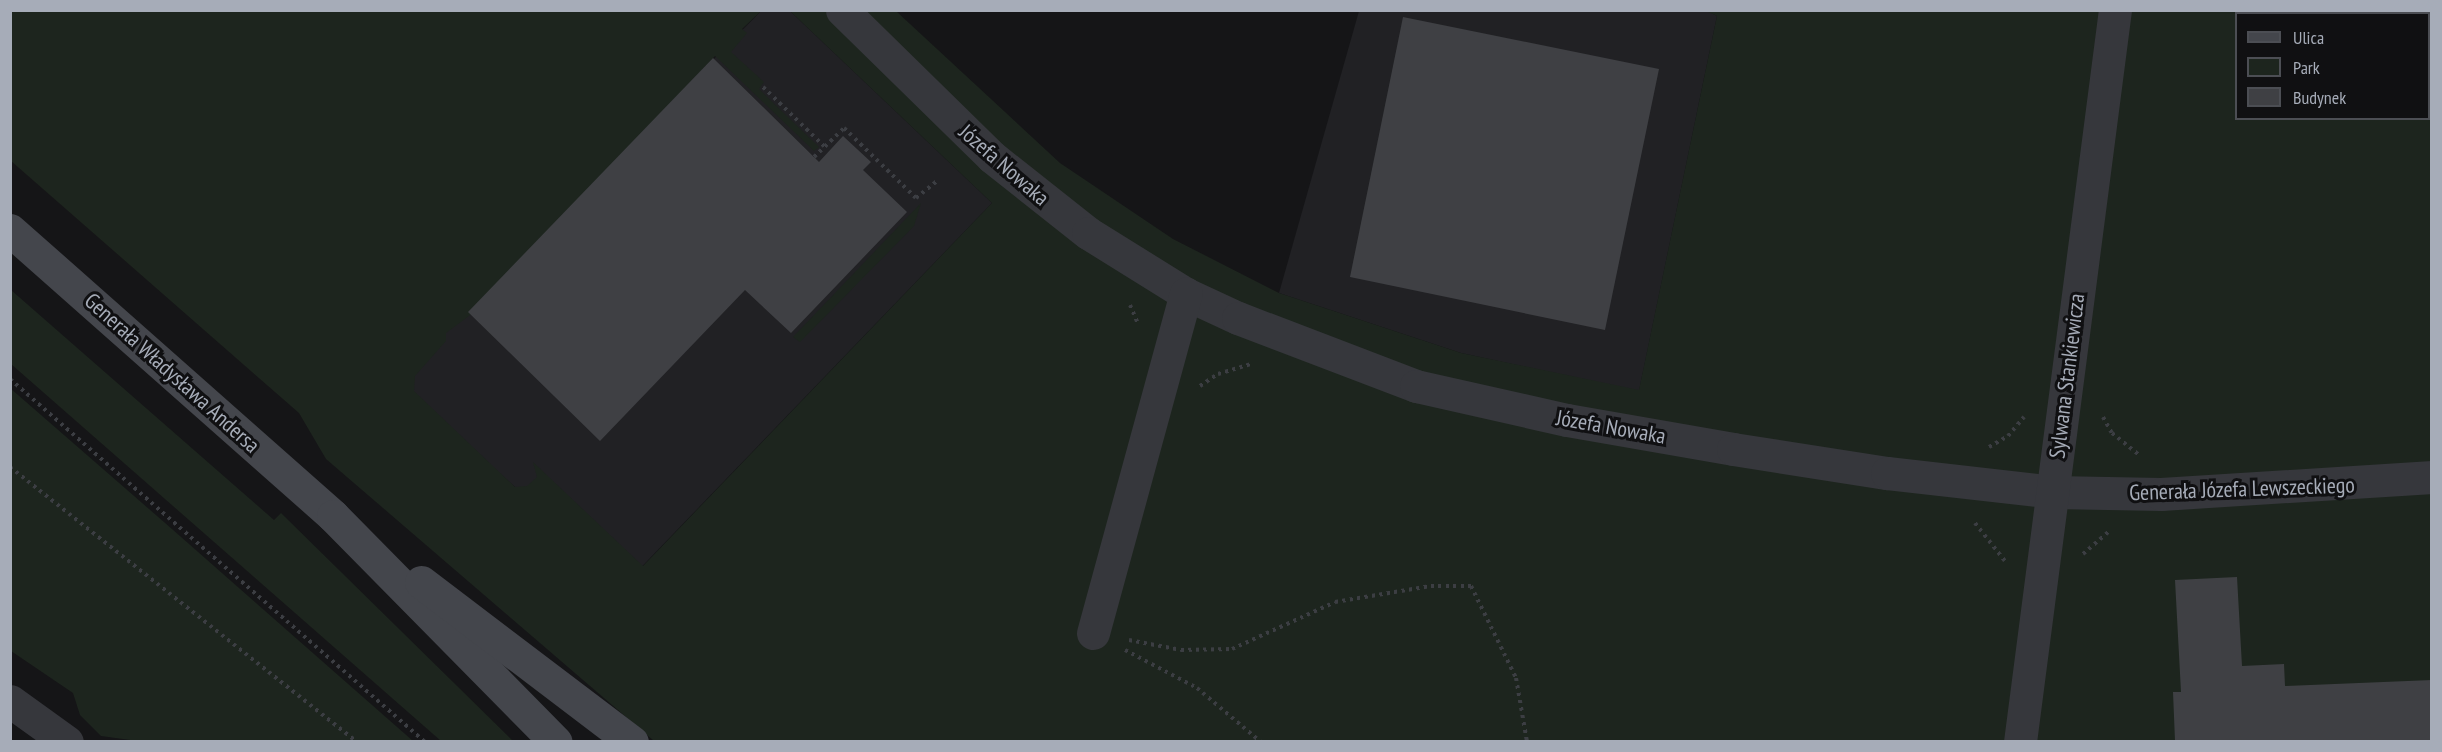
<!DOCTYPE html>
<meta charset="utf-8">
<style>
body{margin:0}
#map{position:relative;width:2442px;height:752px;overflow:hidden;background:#151517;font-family:"PT Sans Narrow",sans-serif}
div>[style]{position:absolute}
.built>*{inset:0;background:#212124}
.green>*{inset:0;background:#1d251e}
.building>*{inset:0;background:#3f4044}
.path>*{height:4px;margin-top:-2px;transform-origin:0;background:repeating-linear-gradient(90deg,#3c3e43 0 3px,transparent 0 7.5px)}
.street>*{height:33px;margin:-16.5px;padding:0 16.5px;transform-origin:16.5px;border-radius:16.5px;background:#36373c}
.secondary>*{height:33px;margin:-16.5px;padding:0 16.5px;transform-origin:16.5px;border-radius:16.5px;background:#44464c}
span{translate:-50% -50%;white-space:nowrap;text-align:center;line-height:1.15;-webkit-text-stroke:6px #101012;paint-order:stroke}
.street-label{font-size:22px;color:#a6acb8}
.frame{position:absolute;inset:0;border:12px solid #a6acb8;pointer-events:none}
.legend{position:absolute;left:2235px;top:12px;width:195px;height:108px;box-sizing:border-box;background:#101012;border:2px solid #4c4e54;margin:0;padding:8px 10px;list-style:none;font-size:18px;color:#a6acb8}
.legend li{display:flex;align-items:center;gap:12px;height:30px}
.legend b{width:30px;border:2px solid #4c4e54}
</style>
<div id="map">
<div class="built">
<i style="clip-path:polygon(1706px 10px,1717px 16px,1639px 391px,1461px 353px,1279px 293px,1359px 11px)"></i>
<i style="clip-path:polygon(761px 11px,790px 11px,992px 203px,626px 583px,395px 383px)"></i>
</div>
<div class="green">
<i style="clip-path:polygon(evenodd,10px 11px,761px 11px,742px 29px,747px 33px,731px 52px,764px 82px,759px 89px,819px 147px,814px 151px,715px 56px,469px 316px,446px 333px,446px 341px,415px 376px,414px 391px,515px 487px,527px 486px,537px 477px,533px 462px,643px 566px,992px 203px,790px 11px,896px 11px,1060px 163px,1173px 239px,1279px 293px,1461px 353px,1639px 390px,1717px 16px,1706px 11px,2431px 11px,2431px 741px,654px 741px,326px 459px,299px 413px,11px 161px,10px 11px,2236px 14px,2428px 14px,2428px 118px,2236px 118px,2236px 14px)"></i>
<i style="clip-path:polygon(921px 203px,914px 226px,800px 342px,793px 337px)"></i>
<i style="clip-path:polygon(11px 290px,274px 520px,281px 513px,513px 741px,441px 741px,11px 364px)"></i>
<i style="clip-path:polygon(10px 388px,172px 529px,413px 741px,145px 742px,101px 736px,80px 715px,73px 693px,11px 651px)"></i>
</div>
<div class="building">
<i style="clip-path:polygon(1403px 17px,1659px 69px,1605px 330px,1350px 277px)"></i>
<i style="clip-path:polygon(713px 58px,819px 162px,843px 136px,871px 162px,863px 170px,907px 212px,791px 333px,745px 290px,600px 441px,468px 312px)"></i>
<i style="clip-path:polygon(2237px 577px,2242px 666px,2284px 664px,2285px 686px,2432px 680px,2432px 741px,2175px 741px,2173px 692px,2181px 692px,2175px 580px)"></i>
</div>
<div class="path">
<i style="left:763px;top:87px;width:86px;rotate:44.1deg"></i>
<i style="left:814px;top:157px;width:42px;rotate:-44deg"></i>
<i style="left:844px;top:128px;width:100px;rotate:44.2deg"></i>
<i style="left:916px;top:198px;width:26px;rotate:-39deg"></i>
<i style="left:1130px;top:305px;width:21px;rotate:67deg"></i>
<i style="left:10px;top:379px;width:551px;rotate:41.18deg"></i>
<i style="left:1200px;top:386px;width:22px;rotate:-34deg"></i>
<i style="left:1218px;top:374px;width:34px;rotate:-17deg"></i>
<i style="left:2103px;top:417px;width:18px;rotate:61deg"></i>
<i style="left:2112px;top:433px;width:35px;rotate:39deg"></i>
<i style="left:1989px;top:447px;width:22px;rotate:-30deg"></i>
<i style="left:2008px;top:436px;width:25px;rotate:-50deg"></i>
<i style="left:10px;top:467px;width:443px;rotate:38.4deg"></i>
<i style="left:1975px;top:523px;width:48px;rotate:51.7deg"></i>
<i style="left:2083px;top:554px;width:35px;rotate:-41deg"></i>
<i style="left:1129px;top:640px;width:53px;rotate:10.9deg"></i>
<i style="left:1181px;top:650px;width:51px;rotate:-1.1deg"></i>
<i style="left:1232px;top:649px;width:113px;rotate:-24.5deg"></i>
<i style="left:1335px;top:602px;width:97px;rotate:-9.5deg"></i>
<i style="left:1431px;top:586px;width:40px"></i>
<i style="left:1471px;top:586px;width:102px;rotate:63.9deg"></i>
<i style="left:1516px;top:678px;width:65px;rotate:80.2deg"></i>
<i style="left:1125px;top:650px;width:81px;rotate:27.8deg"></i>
<i style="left:1197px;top:688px;width:84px;rotate:40.2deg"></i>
</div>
<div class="street">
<i style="left:842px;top:10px;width:210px;rotate:44.4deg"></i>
<i style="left:992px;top:157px;width:122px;rotate:38.4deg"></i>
<i style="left:1088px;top:233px;width:115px;rotate:31.9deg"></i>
<i style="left:1186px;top:294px;width:57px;rotate:24.8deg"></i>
<i style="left:1238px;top:318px;width:191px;rotate:20.9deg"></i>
<i style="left:1416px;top:386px;width:155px;rotate:12.7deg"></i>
<i style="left:1567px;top:420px;width:169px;rotate:9.9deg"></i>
<i style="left:1733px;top:449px;width:156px;rotate:8.9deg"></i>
<i style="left:1887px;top:473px;width:167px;rotate:6.5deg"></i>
<i style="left:2053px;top:492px;width:108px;rotate:1.1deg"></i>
<i style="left:2161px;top:494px;width:272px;rotate:-3.6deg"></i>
<i style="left:1093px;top:633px;width:352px;rotate:-74.7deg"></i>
<i style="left:10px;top:701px;width:70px;rotate:35.7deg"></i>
<i style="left:2020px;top:742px;width:738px;rotate:-82.61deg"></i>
</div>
<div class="secondary">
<i style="left:10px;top:230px;width:431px;rotate:41.5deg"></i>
<i style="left:333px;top:516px;width:317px;rotate:45.4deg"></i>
<i style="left:421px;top:582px;width:265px;rotate:37.2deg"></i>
</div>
<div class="street-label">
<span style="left:1004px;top:165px;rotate:41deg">Józefa Nowaka</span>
<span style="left:172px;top:373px;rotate:42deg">Generała Władysława Andersa</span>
<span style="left:2067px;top:376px;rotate:-83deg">Sylwana Stankiewicza</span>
<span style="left:1611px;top:427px;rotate:10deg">Józefa Nowaka</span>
<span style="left:2242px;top:489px;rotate:-2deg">Generała Józefa Lewszeckiego</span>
</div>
<div class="frame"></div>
<ul class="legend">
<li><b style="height:8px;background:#44464c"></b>Ulica</li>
<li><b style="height:16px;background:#1d251e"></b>Park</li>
<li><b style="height:16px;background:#3f4044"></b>Budynek</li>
</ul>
</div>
